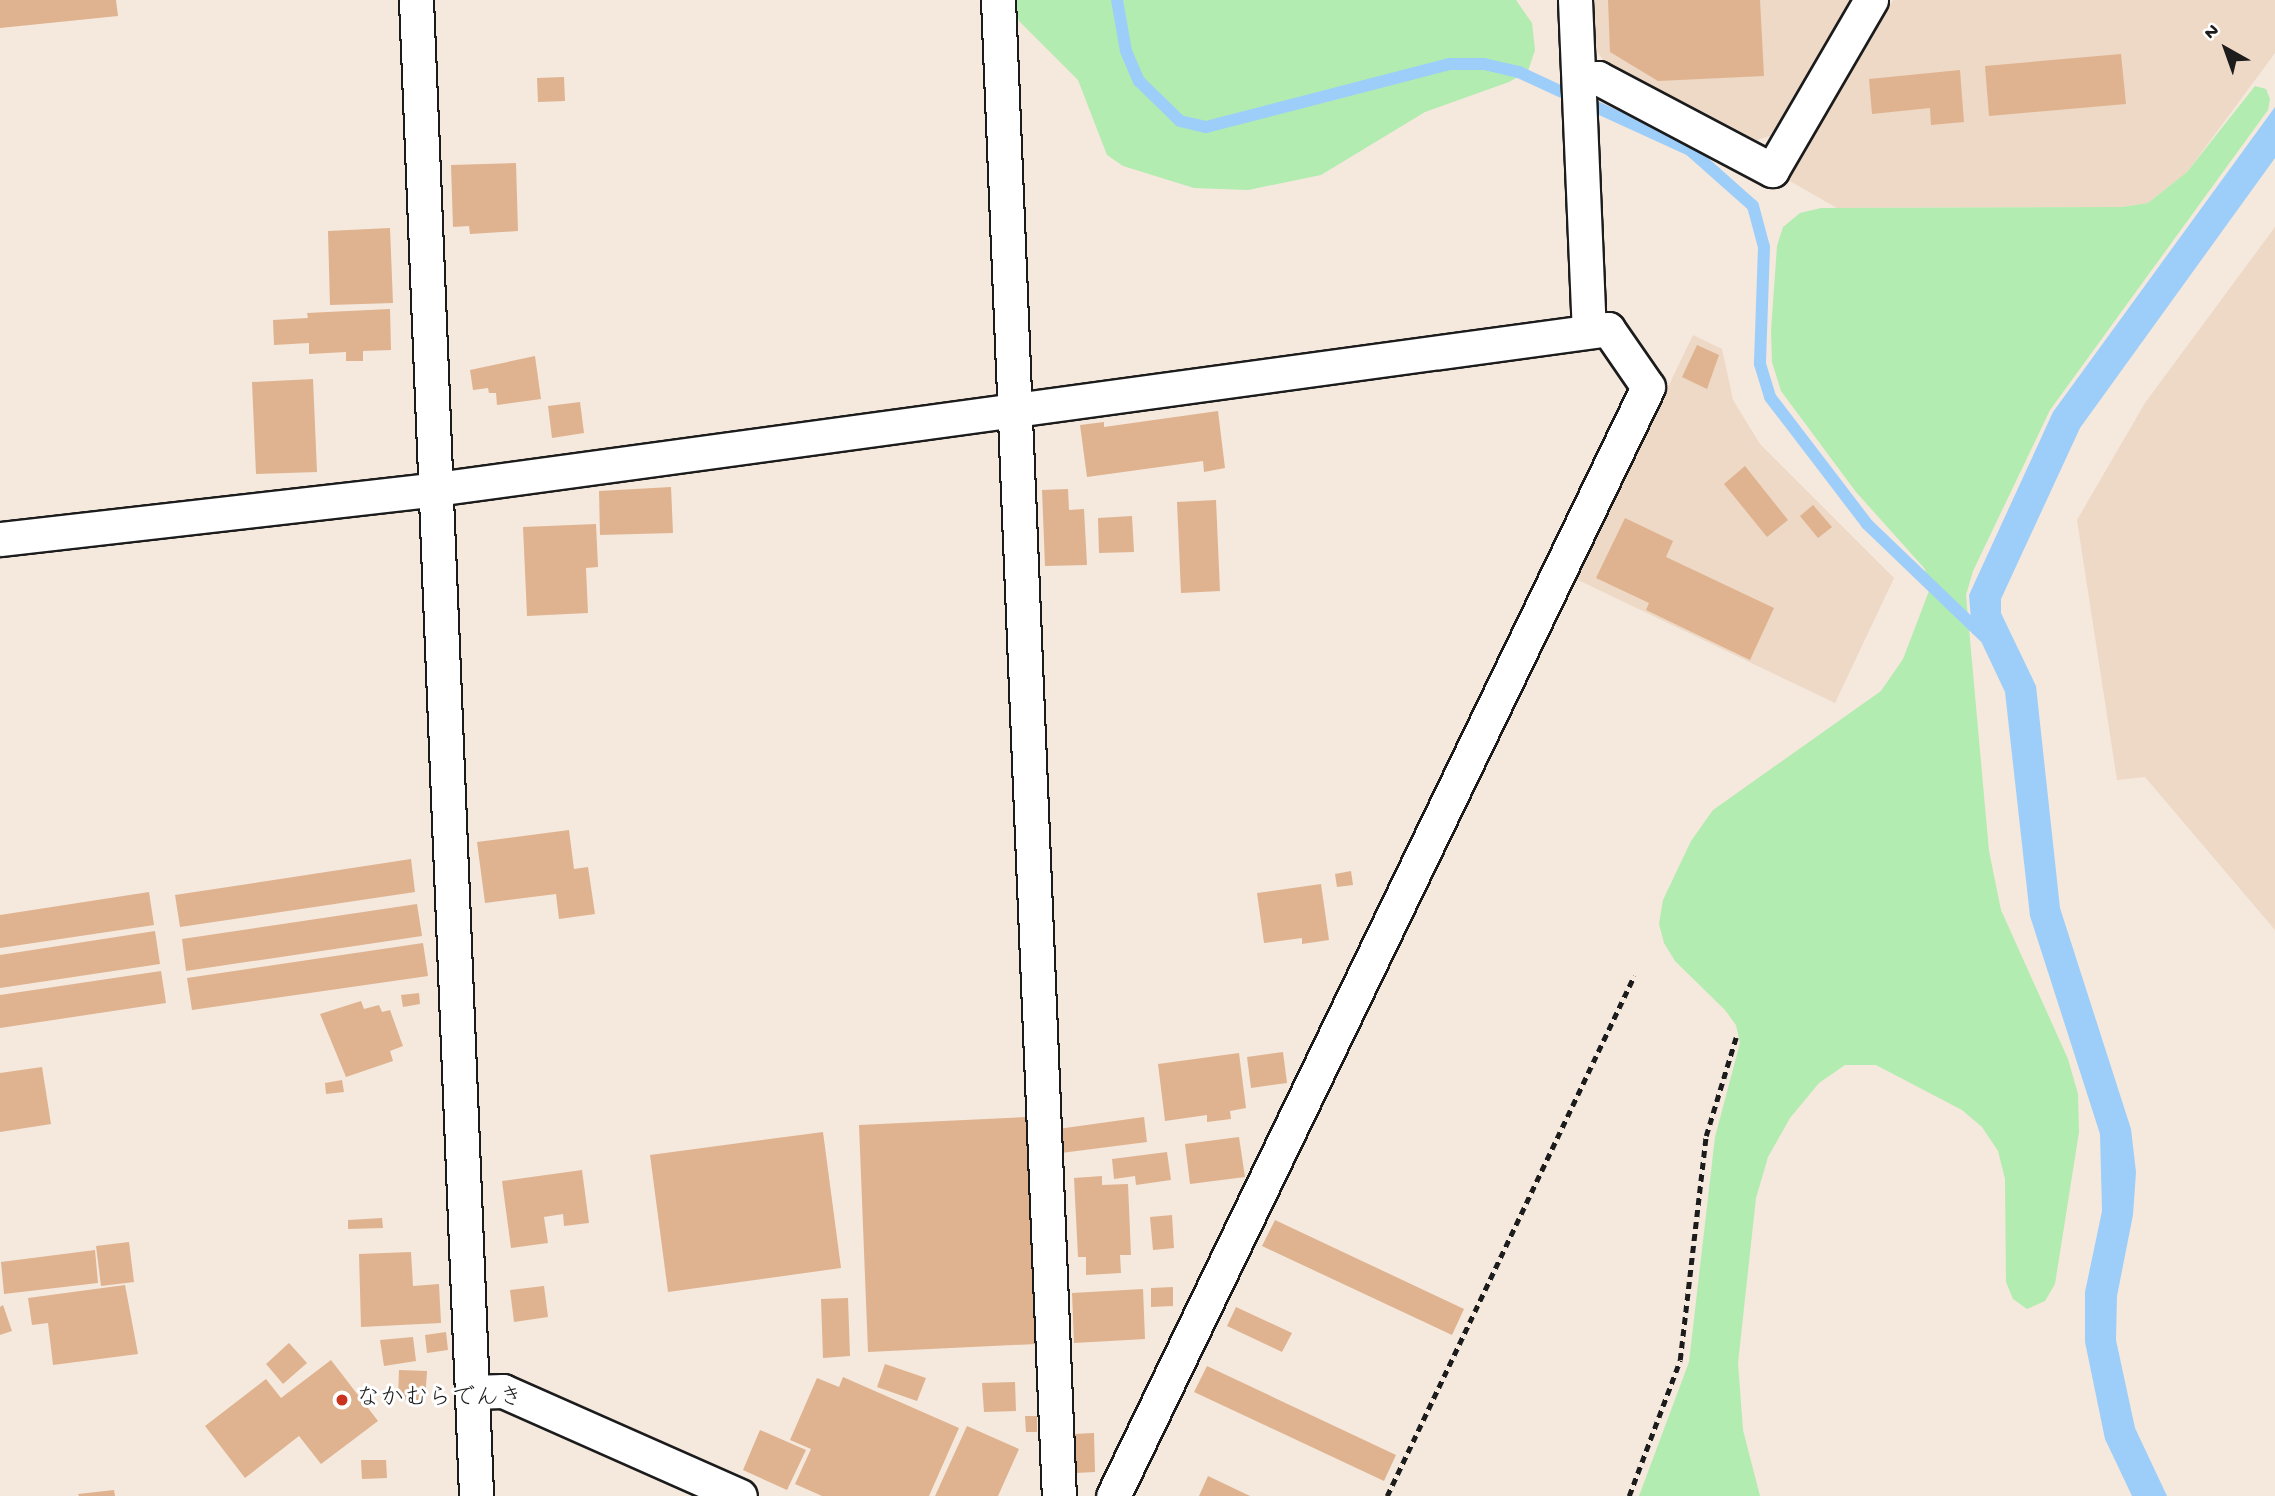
<!DOCTYPE html>
<meta charset="utf-8">
<style>
body{margin:0}
#map{position:relative;width:2275px;height:1496px;overflow:hidden;background:#f5e8dd;font-family:"Gochi Hand","Klee One",sans-serif}
div>[style]{position:absolute}
.built>*{inset:0;background:#eed8c6}
.green>*{inset:0;background:#b2ecb0}
.water>*{inset:0;background:#9dcefa}
.stream>*{height:12px;margin:-6px;padding:0 6px;transform-origin:6px;border-radius:6px;background:#9dcefa}
.building>*{inset:0;background:#dfb38f}
.path>*{height:4.5px;margin-top:-2.25px;transform-origin:0;background:repeating-linear-gradient(90deg,#1c1c1c 0 7px,transparent 0 12px)}
.roads{filter:drop-shadow(2px 0 #1c1c1c) drop-shadow(-2px 0 #1c1c1c) drop-shadow(0 2px #1c1c1c) drop-shadow(0 -2px #1c1c1c)}
.street>*{height:33px;margin:-16.5px;padding:0 16.5px;transform-origin:16.5px;border-radius:16.5px;background:#fff}
.dots>*{width:19px;height:19px;translate:-50% -50%;box-sizing:border-box;border:4px solid #fff;border-radius:50%}
span{translate:-50% -50%;white-space:nowrap;text-align:center;line-height:1.15;-webkit-text-stroke:6px #fff;paint-order:stroke}
.poi-label{font-size:24px;color:#1c1c1c}
.left{translate:0 -50%;text-align:left}
.north{position:absolute;left:2191px;top:14px;width:70px;height:70px;-webkit-text-stroke:5px #fff;paint-order:stroke;rotate:320deg;font-size:19px;font-weight:700;line-height:28px;text-align:center;color:#1c1c1c}
.north::after{content:'';display:block;margin:auto;width:24px;height:32px;background:#1c1c1c;clip-path:polygon(50% 0,100% 100%,50% 72%,0 100%)}
</style>
<div id="map">
<div class="built">
<i style="clip-path:polygon(1591px 0,1850px 0,1770px 136px,1757px 140px,1603px 60px,1593px 44px)"></i>
<i style="clip-path:polygon(1893px 0,2275px 0,2275px 53px,2187px 172px,2148px 203px,2122px 207px,1837px 208px,1788px 180px)"></i>
<i style="clip-path:polygon(2275px 227px,2275px 930px,2145px 777px,2117px 780px,2077px 520px,2145px 403px)"></i>
<i style="clip-path:polygon(1693px 335px,1722px 349px,1733px 400px,1760px 444px,1894px 578px,1835px 703px,1576px 579px)"></i>
</div>
<div class="green">
<i style="clip-path:polygon(1014px 0,1516px 0,1532px 23px,1535px 50px,1528px 71px,1509px 82px,1425px 112px,1321px 175px,1248px 190px,1194px 188px,1123px 166px,1107px 155px,1078px 80px,1019px 21px)"></i>
<i style="clip-path:polygon(2255px 86px,2266px 89px,2270px 99px,2268px 110px,2050px 410px,1973px 571px,1966px 595px,1989px 851px,2001px 910px,2068px 1059px,2078px 1094px,2079px 1132px,2055px 1284px,2045px 1301px,2027px 1309px,2013px 1299px,2006px 1282px,2005px 1179px,1998px 1151px,1982px 1127px,1962px 1110px,1876px 1065px,1845px 1065px,1819px 1083px,1790px 1118px,1768px 1157px,1756px 1198px,1738px 1363px,1743px 1430px,1760px 1496px,1639px 1496px,1689px 1362px,1715px 1137px,1740px 1043px,1736px 1025px,1725px 1010px,1675px 961px,1664px 943px,1659px 924px,1663px 900px,1691px 841px,1713px 810px,1881px 691px,1903px 659px,1929px 591px,1925px 569px,1856px 492px,1781px 391px,1772px 362px,1771px 331px,1777px 246px,1783px 227px,1800px 213px,1821px 208px,2122px 207px,2148px 203px,2187px 172px)"></i>
</div>
<div class="water">
<i style="clip-path:polygon(2275px 107px,2275px 158px,2080px 428px,2001px 599px,2001px 613px,2036px 686px,2060px 908px,2131px 1129px,2136px 1172px,2133px 1215px,2117px 1296px,2116px 1340px,2135px 1428px,2167px 1496px,2132px 1496px,2105px 1439px,2085px 1342px,2085px 1292px,2102px 1211px,2100px 1134px,2030px 916px,2005px 692px,1971px 620px,1969px 595px,2053px 412px)"></i>
</div>
<div class="stream">
<i style="left:1117px;top:0;width:52px;rotate:80deg"></i>
<i style="left:1126px;top:51px;width:33px;rotate:67deg"></i>
<i style="left:1139px;top:81px;width:57px;rotate:44.3deg"></i>
<i style="left:1180px;top:121px;width:27px;rotate:13deg"></i>
<i style="left:1206px;top:127px;width:251px;rotate:-14.5deg"></i>
<i style="left:1449px;top:64px;width:35px"></i>
<i style="left:1484px;top:64px;width:36px;rotate:13deg"></i>
<i style="left:1519px;top:72px;width:50px;rotate:25deg"></i>
<i style="left:1596px;top:107px;width:103px;rotate:24.6deg"></i>
<i style="left:1690px;top:150px;width:84px;rotate:41.6deg"></i>
<i style="left:1753px;top:206px;width:42px;rotate:75deg"></i>
<i style="left:1764px;top:247px;width:117px;rotate:92deg"></i>
<i style="left:1760px;top:364px;width:34px;rotate:73deg"></i>
<i style="left:1770px;top:397px;width:160px;rotate:52.6deg"></i>
<i style="left:1867px;top:524px;width:163px;rotate:43.8deg"></i>
</div>
<div class="building">
<i style="clip-path:polygon(0 0,116px 0,118px 16px,0 28px)"></i>
<i style="clip-path:polygon(1608px 0,1760px 0,1764px 76px,1658px 81px,1610px 52px)"></i>
<i style="clip-path:polygon(2121px 54px,2126px 104px,1989px 116px,1985px 66px)"></i>
<i style="clip-path:polygon(1960px 70px,1964px 122px,1931px 125px,1930px 108px,1872px 114px,1869px 79px)"></i>
<i style="clip-path:polygon(564px 77px,565px 101px,538px 102px,537px 78px)"></i>
<i style="clip-path:polygon(516px 163px,518px 231px,470px 234px,469px 226px,453px 227px,451px 165px)"></i>
<i style="clip-path:polygon(390px 228px,393px 303px,330px 305px,328px 231px)"></i>
<i style="clip-path:polygon(390px 309px,391px 350px,363px 351px,363px 361px,346px 361px,346px 352px,309px 354px,309px 343px,274px 345px,273px 320px,308px 318px,307px 313px)"></i>
<i style="clip-path:polygon(1697px 345px,1719px 355px,1707px 389px,1682px 377px)"></i>
<i style="clip-path:polygon(535px 356px,541px 399px,497px 405px,496px 393px,489px 393px,488px 388px,473px 390px,470px 370px)"></i>
<i style="clip-path:polygon(313px 379px,317px 472px,256px 474px,252px 382px)"></i>
<i style="clip-path:polygon(580px 402px,584px 433px,552px 438px,548px 406px)"></i>
<i style="clip-path:polygon(1218px 411px,1225px 468px,1204px 472px,1203px 461px,1087px 477px,1080px 425px,1104px 422px,1104px 427px)"></i>
<i style="clip-path:polygon(1745px 466px,1788px 520px,1767px 537px,1724px 484px)"></i>
<i style="clip-path:polygon(671px 487px,673px 533px,600px 535px,599px 491px)"></i>
<i style="clip-path:polygon(1068px 489px,1069px 510px,1084px 509px,1087px 565px,1045px 566px,1042px 490px)"></i>
<i style="clip-path:polygon(1216px 500px,1220px 591px,1181px 593px,1177px 502px)"></i>
<i style="clip-path:polygon(1813px 505px,1832px 527px,1818px 538px,1800px 516px)"></i>
<i style="clip-path:polygon(1132px 516px,1134px 552px,1099px 553px,1098px 518px)"></i>
<i style="clip-path:polygon(1625px 518px,1673px 541px,1666px 557px,1774px 608px,1750px 660px,1646px 610px,1649px 603px,1596px 578px)"></i>
<i style="clip-path:polygon(596px 524px,598px 567px,586px 568px,588px 613px,527px 616px,523px 527px)"></i>
<i style="clip-path:polygon(569px 830px,574px 869px,588px 867px,595px 914px,559px 919px,556px 894px,485px 903px,477px 842px)"></i>
<i style="clip-path:polygon(411px 859px,415px 892px,180px 927px,175px 895px)"></i>
<i style="clip-path:polygon(1351px 871px,1353px 885px,1337px 887px,1335px 874px)"></i>
<i style="clip-path:polygon(1321px 884px,1329px 940px,1302px 944px,1302px 938px,1264px 943px,1257px 893px)"></i>
<i style="clip-path:polygon(149px 892px,154px 925px,0 948px,0 915px)"></i>
<i style="clip-path:polygon(417px 904px,422px 936px,186px 971px,182px 939px)"></i>
<i style="clip-path:polygon(155px 931px,160px 964px,0 988px,0 955px)"></i>
<i style="clip-path:polygon(423px 943px,428px 976px,192px 1010px,187px 978px)"></i>
<i style="clip-path:polygon(161px 971px,166px 1003px,0 1028px,0 995px)"></i>
<i style="clip-path:polygon(419px 993px,420px 1004px,403px 1007px,401px 995px)"></i>
<i style="clip-path:polygon(361px 1001px,364px 1009px,379px 1005px,382px 1012px,390px 1010px,403px 1046px,390px 1051px,393px 1061px,346px 1077px,320px 1014px)"></i>
<i style="clip-path:polygon(1283px 1052px,1287px 1083px,1251px 1088px,1247px 1057px)"></i>
<i style="clip-path:polygon(1239px 1053px,1246px 1108px,1230px 1111px,1231px 1119px,1207px 1122px,1207px 1115px,1165px 1121px,1158px 1064px)"></i>
<i style="clip-path:polygon(42px 1067px,51px 1124px,0 1132px,0 1073px)"></i>
<i style="clip-path:polygon(342px 1080px,344px 1092px,326px 1094px,325px 1083px)"></i>
<i style="clip-path:polygon(1026px 1117px,1036px 1344px,868px 1352px,859px 1125px)"></i>
<i style="clip-path:polygon(1144px 1117px,1147px 1142px,1061px 1153px,1058px 1129px)"></i>
<i style="clip-path:polygon(823px 1132px,841px 1268px,668px 1292px,650px 1155px)"></i>
<i style="clip-path:polygon(1239px 1137px,1245px 1177px,1190px 1184px,1185px 1144px)"></i>
<i style="clip-path:polygon(1167px 1152px,1171px 1180px,1136px 1185px,1135px 1176px,1114px 1179px,1112px 1159px)"></i>
<i style="clip-path:polygon(582px 1170px,589px 1223px,564px 1226px,563px 1214px,544px 1217px,548px 1243px,511px 1248px,502px 1181px)"></i>
<i style="clip-path:polygon(1102px 1176px,1102px 1185px,1128px 1184px,1131px 1255px,1120px 1255px,1121px 1273px,1086px 1275px,1086px 1257px,1078px 1257px,1074px 1178px)"></i>
<i style="clip-path:polygon(1172px 1215px,1174px 1248px,1153px 1250px,1150px 1217px)"></i>
<i style="clip-path:polygon(382px 1218px,383px 1228px,348px 1229px,348px 1220px)"></i>
<i style="clip-path:polygon(1275px 1220px,1464px 1309px,1452px 1335px,1262px 1246px)"></i>
<i style="clip-path:polygon(129px 1242px,134px 1282px,101px 1286px,96px 1246px)"></i>
<i style="clip-path:polygon(95px 1250px,98px 1283px,4px 1294px,1px 1262px)"></i>
<i style="clip-path:polygon(411px 1252px,413px 1286px,439px 1284px,441px 1323px,361px 1327px,359px 1254px)"></i>
<i style="clip-path:polygon(125px 1285px,138px 1354px,53px 1365px,48px 1323px,32px 1325px,28px 1298px)"></i>
<i style="clip-path:polygon(544px 1286px,548px 1317px,514px 1322px,510px 1290px)"></i>
<i style="clip-path:polygon(1173px 1287px,1173px 1306px,1151px 1307px,1151px 1288px)"></i>
<i style="clip-path:polygon(1143px 1289px,1145px 1339px,1074px 1343px,1072px 1293px)"></i>
<i style="clip-path:polygon(848px 1298px,850px 1356px,823px 1358px,821px 1299px)"></i>
<i style="clip-path:polygon(3px 1305px,12px 1331px,0 1335px,0 1307px)"></i>
<i style="clip-path:polygon(1236px 1307px,1292px 1333px,1282px 1352px,1227px 1326px)"></i>
<i style="clip-path:polygon(446px 1332px,448px 1350px,427px 1353px,425px 1335px)"></i>
<i style="clip-path:polygon(413px 1337px,416px 1361px,384px 1366px,380px 1340px)"></i>
<i style="clip-path:polygon(289px 1343px,307px 1363px,283px 1384px,266px 1364px)"></i>
<i style="clip-path:polygon(331px 1360px,378px 1421px,321px 1464px,299px 1436px,245px 1478px,205px 1426px,266px 1379px,281px 1398px)"></i>
<i style="clip-path:polygon(885px 1364px,926px 1378px,917px 1401px,877px 1387px)"></i>
<i style="clip-path:polygon(1207px 1366px,1396px 1455px,1384px 1481px,1194px 1392px)"></i>
<i style="clip-path:polygon(399px 1370px,427px 1371px,425px 1401px,398px 1400px)"></i>
<i style="clip-path:polygon(843px 1377px,959px 1428px,929px 1496px,822px 1496px,795px 1484px,811px 1449px,790px 1440px,817px 1378px,839px 1387px)"></i>
<i style="clip-path:polygon(1015px 1382px,1016px 1411px,984px 1412px,982px 1383px)"></i>
<i style="clip-path:polygon(1025px 1416px,1037px 1416px,1037px 1432px,1026px 1432px)"></i>
<i style="clip-path:polygon(967px 1426px,1019px 1449px,998px 1496px,935px 1496px)"></i>
<i style="clip-path:polygon(760px 1430px,806px 1450px,787px 1490px,743px 1470px)"></i>
<i style="clip-path:polygon(1094px 1433px,1095px 1472px,1075px 1473px,1074px 1434px)"></i>
<i style="clip-path:polygon(361px 1460px,386px 1460px,387px 1478px,362px 1479px)"></i>
<i style="clip-path:polygon(1208px 1476px,1250px 1496px,1199px 1496px)"></i>
<i style="clip-path:polygon(114px 1490px,115px 1496px,79px 1496px,78px 1494px)"></i>
</div>
<div class="path">
<i style="left:1387px;top:1496px;width:576px;rotate:-64.59deg"></i>
<i style="left:1629px;top:1496px;width:145px;rotate:-69.4deg"></i>
<i style="left:1680px;top:1360px;width:226px;rotate:-83.4deg"></i>
<i style="left:1706px;top:1136px;width:103px;rotate:-73.1deg"></i>
</div>
<div class="roads">
<div class="street">
<i style="left:416px;top:0;width:1497px;rotate:87.7deg"></i>
<i style="left:998px;top:0;width:1497px;rotate:87.67deg"></i>
<i style="left:1575px;top:0;width:331px;rotate:87.6deg"></i>
<i style="left:1579px;top:79px;width:19px;rotate:-3deg"></i>
<i style="left:1598px;top:78px;width:197px;rotate:27.9deg"></i>
<i style="left:1772px;top:170px;width:197px;rotate:-59.8deg"></i>
<i style="left:0;top:539px;width:439px;rotate:-6.5deg"></i>
<i style="left:436px;top:489px;width:1183px;rotate:-7.77deg"></i>
<i style="left:1608px;top:329px;width:70px;rotate:55.4deg"></i>
<i style="left:1648px;top:387px;width:1231px;rotate:115.75deg"></i>
<i style="left:472px;top:1392px;width:31px;rotate:-2deg"></i>
<i style="left:503px;top:1391px;width:259px;rotate:23.9deg"></i>
</div>
</div>
<div class="dots">
<i style="left:342px;top:1400px;background:#c8321e"></i>
</div>
<div class="poi-label">
<span class="left" style="left:356px;top:1400px">なかむらでんき</span>
</div>
<div class="north">N</div>
</div>
